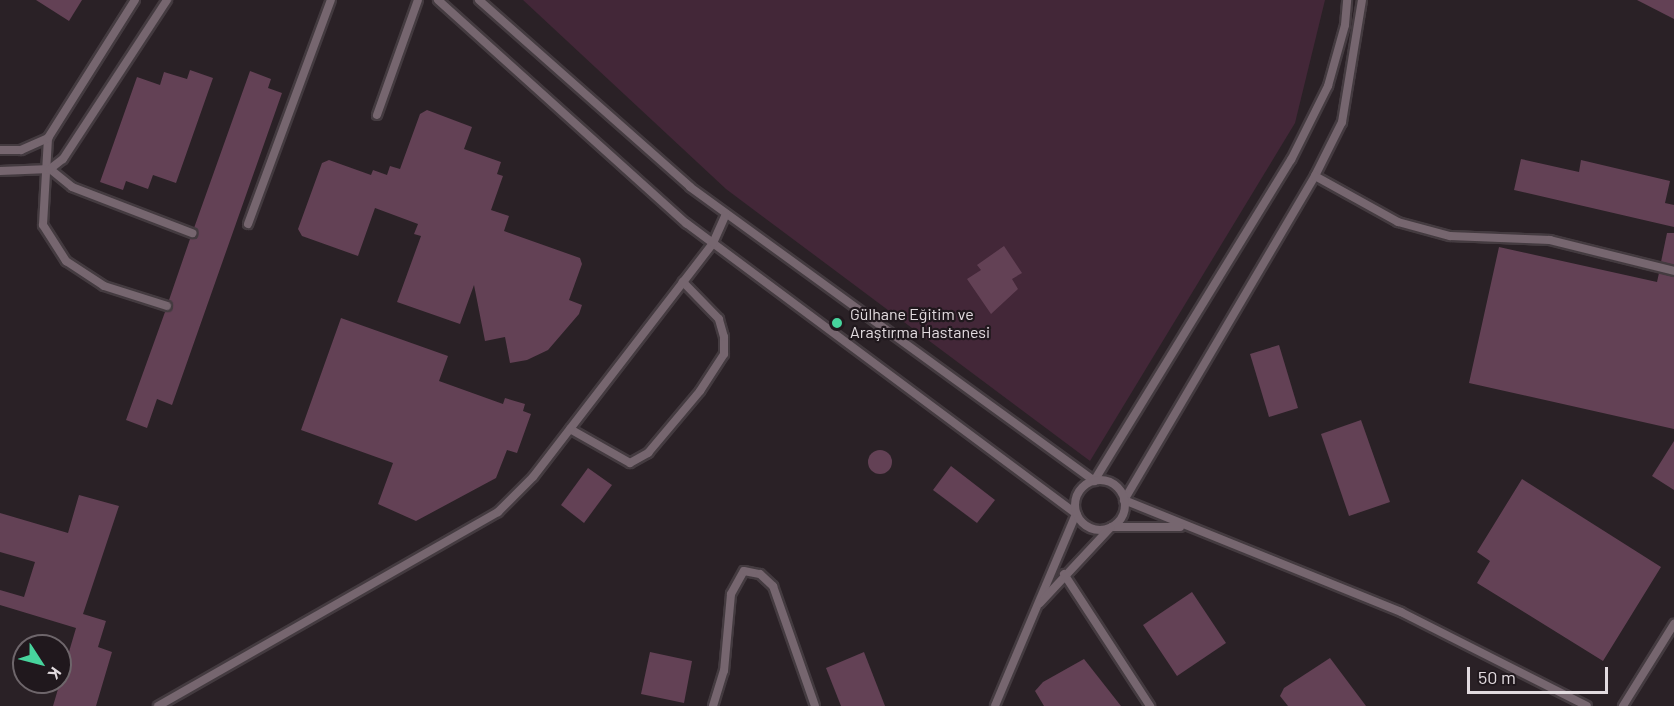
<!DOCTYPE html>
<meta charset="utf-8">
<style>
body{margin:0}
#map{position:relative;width:1674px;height:706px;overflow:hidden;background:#2a2126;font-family:Barlow,sans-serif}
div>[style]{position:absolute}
.green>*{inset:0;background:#432738}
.building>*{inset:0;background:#634155}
.round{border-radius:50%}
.roads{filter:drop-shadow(2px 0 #443b40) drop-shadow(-2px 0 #443b40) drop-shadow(0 2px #443b40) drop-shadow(0 -2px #443b40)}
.service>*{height:8px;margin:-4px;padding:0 4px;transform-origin:4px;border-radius:4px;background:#76666f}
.service>.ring{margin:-4px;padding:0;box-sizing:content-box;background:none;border:8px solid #76666f;border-radius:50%}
.dots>*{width:16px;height:16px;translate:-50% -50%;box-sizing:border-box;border:3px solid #20181d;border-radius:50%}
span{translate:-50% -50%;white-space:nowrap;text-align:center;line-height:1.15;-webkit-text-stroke:4.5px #20181d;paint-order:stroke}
.poi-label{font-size:16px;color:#e2dbdf}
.left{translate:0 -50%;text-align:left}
.north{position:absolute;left:12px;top:634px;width:60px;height:60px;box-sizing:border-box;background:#20181d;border:2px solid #6e666b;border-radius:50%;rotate:126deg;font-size:16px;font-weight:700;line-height:24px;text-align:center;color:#e2dbdf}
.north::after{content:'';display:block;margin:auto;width:21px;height:27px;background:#47d49d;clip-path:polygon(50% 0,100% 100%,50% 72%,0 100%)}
.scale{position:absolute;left:1467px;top:667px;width:141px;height:27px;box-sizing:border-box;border:3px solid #e2dbdf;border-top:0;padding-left:8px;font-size:18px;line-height:21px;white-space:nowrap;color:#e2dbdf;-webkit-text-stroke:4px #20181d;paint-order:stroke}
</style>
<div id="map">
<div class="green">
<i style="clip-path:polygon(523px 0,1325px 0,1295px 123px,1090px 461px,726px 189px)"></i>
</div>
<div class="building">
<i style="clip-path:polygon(36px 0,82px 0,69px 21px)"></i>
<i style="clip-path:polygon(1637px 0,1674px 0,1674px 19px)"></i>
<i style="clip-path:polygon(190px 70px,213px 78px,176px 183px,153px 175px,148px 189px,126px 181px,123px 190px,100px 182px,137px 77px,160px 85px,164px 72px,187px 79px)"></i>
<i style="clip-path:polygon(250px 71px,271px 79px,268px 88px,282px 93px,172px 405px,157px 399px,147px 428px,126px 420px,165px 312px,172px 308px,169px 300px,190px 239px,198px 235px,194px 228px)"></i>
<i style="clip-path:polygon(427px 110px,472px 127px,464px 149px,501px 162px,497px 174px,503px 176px,491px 210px,509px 216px,504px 231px,580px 258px,582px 264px,569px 300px,582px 305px,579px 314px,548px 350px,527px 360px,510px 363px,505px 337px,485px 341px,474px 285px,460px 324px,397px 302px,421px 236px,414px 234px,418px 224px,375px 208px,358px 256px,302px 236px,298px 229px,322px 163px,329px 160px,371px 175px,373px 170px,387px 175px,390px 166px,400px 169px,420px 114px)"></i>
<i style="clip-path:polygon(1521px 159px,1579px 172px,1581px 160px,1670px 181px,1665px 203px,1674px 205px,1674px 227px,1514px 190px)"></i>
<i style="clip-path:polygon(1667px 233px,1674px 233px,1674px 265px,1661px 262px)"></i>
<i style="clip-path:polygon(1004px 246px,1022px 273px,1012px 279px,1018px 289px,991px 314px,967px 279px,981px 270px,977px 265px)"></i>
<i style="clip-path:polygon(1499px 247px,1657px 282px,1659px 273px,1674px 277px,1674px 429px,1469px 383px)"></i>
<i style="clip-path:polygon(341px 318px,448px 356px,439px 381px,503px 404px,505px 398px,525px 404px,523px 411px,531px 414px,517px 453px,507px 450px,496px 478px,416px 521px,378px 504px,393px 463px,301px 430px)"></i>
<i style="clip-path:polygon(1279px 345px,1298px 408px,1269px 417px,1250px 354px)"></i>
<i style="clip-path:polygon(1361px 420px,1390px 502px,1349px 516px,1321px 434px)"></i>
<i style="clip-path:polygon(1674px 441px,1674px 490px,1652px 476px)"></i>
<i class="round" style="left:868px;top:450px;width:24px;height:24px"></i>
<i style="clip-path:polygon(951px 466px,995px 500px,977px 523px,933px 490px)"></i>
<i style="clip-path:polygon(588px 468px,612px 485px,584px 523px,561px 505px)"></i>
<i style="clip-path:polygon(1522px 479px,1661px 567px,1603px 661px,1477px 583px,1490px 561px,1477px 552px)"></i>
<i style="clip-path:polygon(79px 495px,119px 506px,83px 614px,106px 621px,98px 647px,112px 652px,96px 706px,53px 706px,76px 628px,0 605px,0 590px,24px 597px,35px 562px,0 552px,0 513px,68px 533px)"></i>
<i style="clip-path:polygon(1192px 592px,1226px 643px,1177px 676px,1143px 625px)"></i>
<i style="clip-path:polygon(650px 652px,692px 661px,684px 703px,641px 694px)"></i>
<i style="clip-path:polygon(864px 652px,885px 706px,841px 706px,826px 668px)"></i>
<i style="clip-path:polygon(1330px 658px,1366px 706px,1288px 706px,1280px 696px,1284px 688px)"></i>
<i style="clip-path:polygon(1084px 659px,1121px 706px,1044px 706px,1035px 691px,1043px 682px)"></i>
</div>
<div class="roads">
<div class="service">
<i style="left:438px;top:0;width:334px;rotate:42deg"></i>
<i style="left:686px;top:223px;width:487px;rotate:36.7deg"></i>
<i style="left:1076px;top:514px;width:208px;rotate:112.9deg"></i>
<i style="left:479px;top:0;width:282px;rotate:41.5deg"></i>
<i style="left:690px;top:187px;width:500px;rotate:36deg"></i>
<i style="left:1094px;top:481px;width:377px;rotate:-58.5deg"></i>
<i style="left:1291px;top:160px;width:83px;rotate:-63.4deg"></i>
<i style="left:1328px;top:86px;width:63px;rotate:-74.4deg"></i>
<i style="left:1345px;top:25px;width:25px;rotate:-85deg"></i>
<i style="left:1362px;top:0;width:124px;rotate:99.3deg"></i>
<i style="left:1342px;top:122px;width:60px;rotate:116.6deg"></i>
<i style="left:1315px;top:176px;width:376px;rotate:120.5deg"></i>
<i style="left:1124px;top:500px;width:299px;rotate:22deg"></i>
<i style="left:1401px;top:612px;width:208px;rotate:26.8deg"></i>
<i style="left:377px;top:115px;width:122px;rotate:-70.4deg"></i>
<i style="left:48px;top:138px;width:87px;rotate:93.3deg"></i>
<i style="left:43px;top:225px;width:43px;rotate:57.4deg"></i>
<i style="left:66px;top:261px;width:45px;rotate:33.3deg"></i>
<i style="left:104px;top:286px;width:66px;rotate:17.6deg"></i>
<i style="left:0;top:150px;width:21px"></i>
<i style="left:21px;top:150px;width:30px;rotate:-24deg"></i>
<i style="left:48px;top:138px;width:163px;rotate:-57.8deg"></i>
<i style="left:50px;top:169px;width:28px;rotate:39deg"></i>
<i style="left:72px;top:187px;width:129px;rotate:21deg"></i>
<i style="left:0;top:171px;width:50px;rotate:-2.3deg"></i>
<i style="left:50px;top:169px;width:16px;rotate:-38deg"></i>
<i style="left:63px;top:159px;width:190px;rotate:-56.8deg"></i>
<i style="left:1315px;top:176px;width:95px;rotate:29deg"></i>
<i style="left:1398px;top:222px;width:54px;rotate:15.1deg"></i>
<i style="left:1450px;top:236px;width:100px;rotate:2.3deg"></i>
<i style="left:1550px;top:240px;width:128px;rotate:14deg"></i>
<i style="left:248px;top:224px;width:239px;rotate:-69.7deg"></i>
<i style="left:570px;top:429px;width:69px;rotate:29.5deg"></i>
<i style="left:630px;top:463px;width:21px;rotate:-29deg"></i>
<i style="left:648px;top:453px;width:81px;rotate:-50deg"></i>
<i style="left:700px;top:391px;width:44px;rotate:-57deg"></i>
<i style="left:724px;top:354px;width:17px;rotate:-90deg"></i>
<i style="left:724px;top:337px;width:19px;rotate:-106deg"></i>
<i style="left:719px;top:319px;width:52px;rotate:-134.2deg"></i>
<i class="ring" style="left:1075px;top:480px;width:42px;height:42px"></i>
<i style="left:1112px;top:527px;width:68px"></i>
<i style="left:1064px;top:574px;width:158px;rotate:56.9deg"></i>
<i style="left:1040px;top:603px;width:103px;rotate:-47deg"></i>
<i style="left:158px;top:706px;width:391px;rotate:-29.7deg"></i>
<i style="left:498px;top:512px;width:49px;rotate:-45deg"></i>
<i style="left:533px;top:477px;width:295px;rotate:-52.4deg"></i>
<i style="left:713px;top:243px;width:32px;rotate:-66deg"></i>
<i style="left:713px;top:706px;width:37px;rotate:-73deg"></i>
<i style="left:724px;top:671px;width:77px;rotate:-84.8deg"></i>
<i style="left:731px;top:594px;width:26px;rotate:-61deg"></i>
<i style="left:744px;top:571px;width:16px;rotate:11deg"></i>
<i style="left:760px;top:574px;width:18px;rotate:43deg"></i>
<i style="left:773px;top:586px;width:127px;rotate:70.7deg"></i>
<i style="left:1623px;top:706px;width:97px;rotate:-58.1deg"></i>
</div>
</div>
<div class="dots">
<i style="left:837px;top:323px;background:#47d49d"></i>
</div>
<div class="poi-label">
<span class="left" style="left:850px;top:323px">Gülhane Eğitim ve<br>Araştırma Hastanesi</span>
</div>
<div class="north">K</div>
<div class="scale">50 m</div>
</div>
